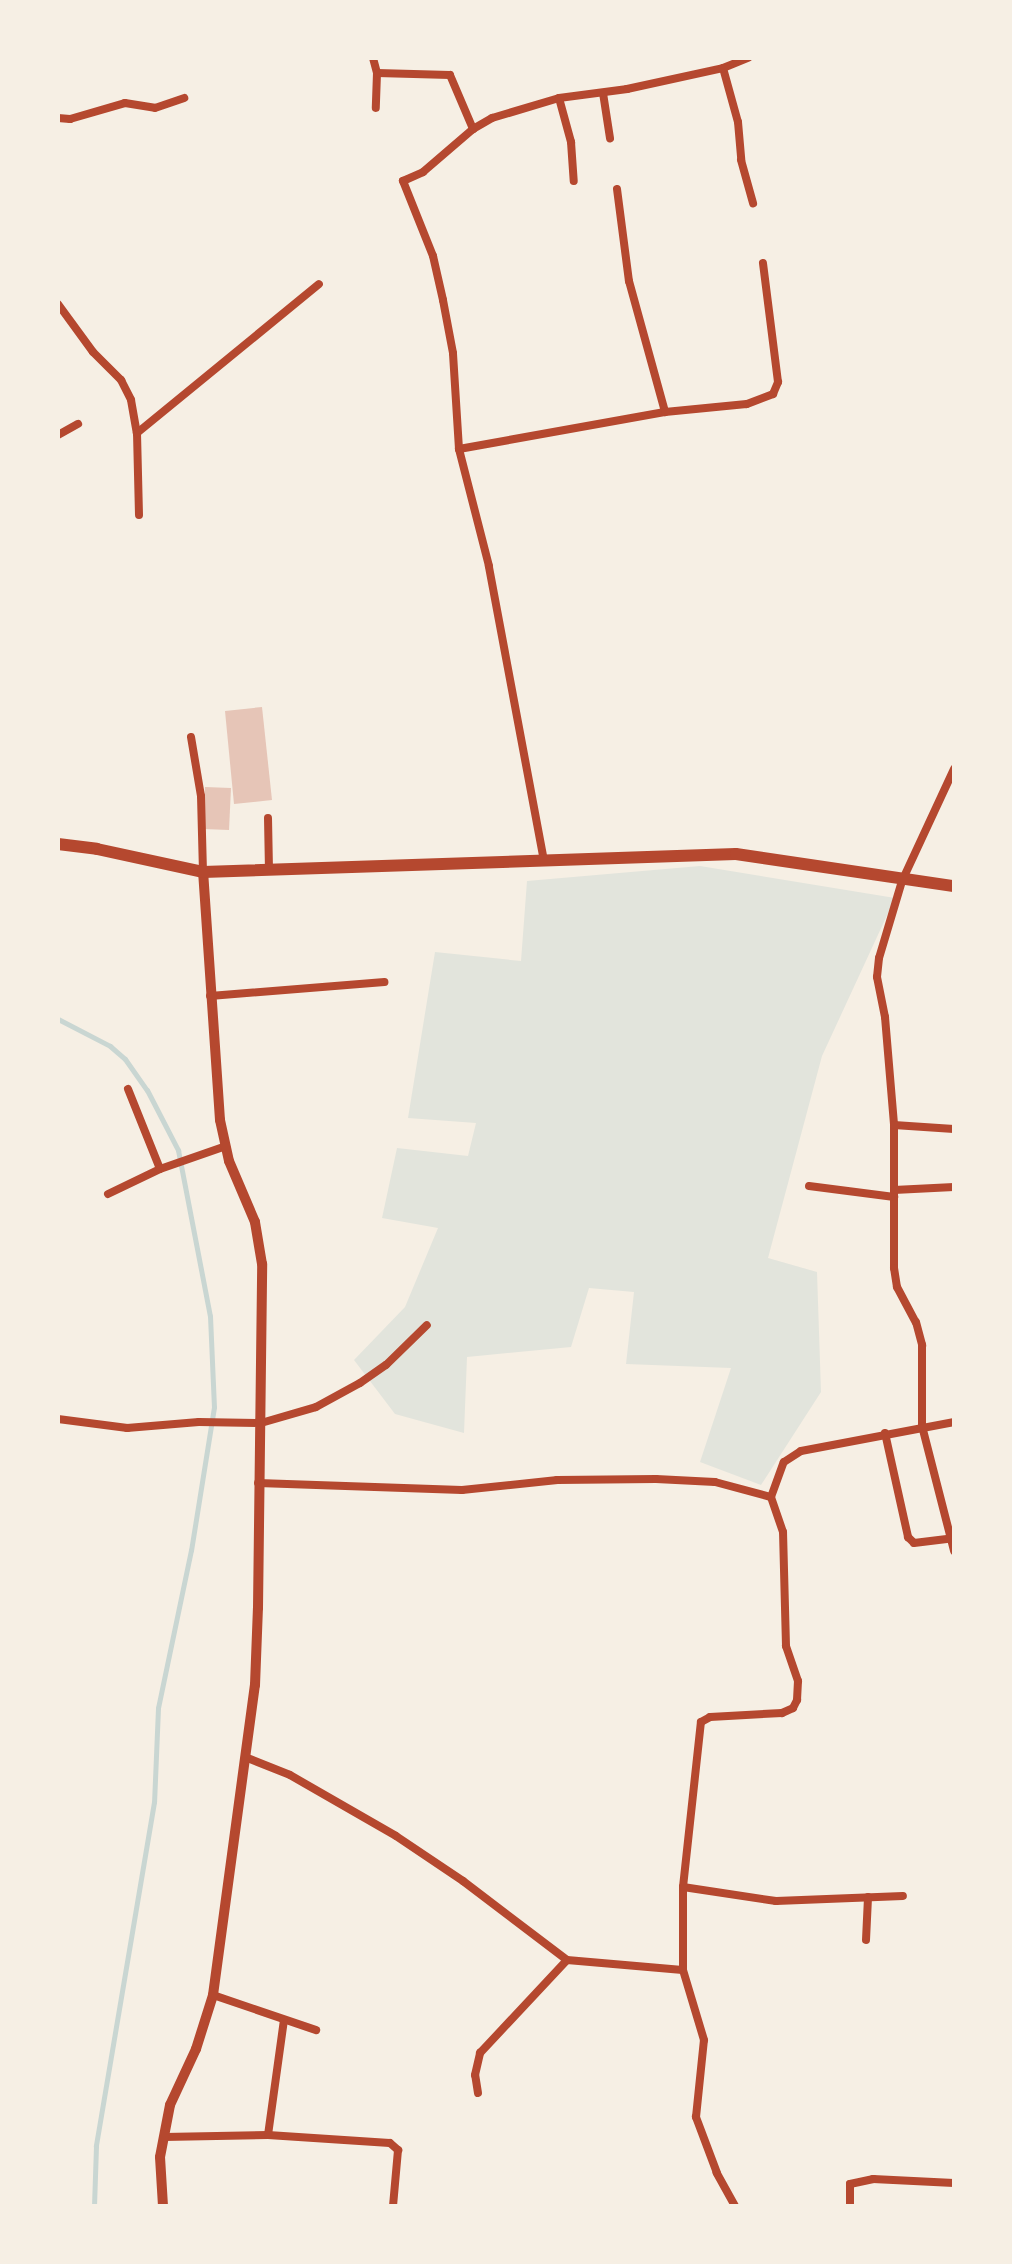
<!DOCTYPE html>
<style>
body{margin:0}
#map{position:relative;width:1012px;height:2264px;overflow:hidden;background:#f6efe4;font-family:"Sofia Sans Condensed",sans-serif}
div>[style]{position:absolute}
.green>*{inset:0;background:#e2e4dc}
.stream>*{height:5px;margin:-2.5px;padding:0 2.5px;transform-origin:2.5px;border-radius:2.5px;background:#c9d6d2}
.building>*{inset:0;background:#e6c5b7}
.minor>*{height:8px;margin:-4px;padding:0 4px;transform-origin:4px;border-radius:4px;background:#b5482f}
.tertiary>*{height:10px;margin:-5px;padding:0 5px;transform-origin:5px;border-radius:5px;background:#b5482f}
.primary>*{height:12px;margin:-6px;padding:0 6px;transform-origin:6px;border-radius:6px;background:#b5482f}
span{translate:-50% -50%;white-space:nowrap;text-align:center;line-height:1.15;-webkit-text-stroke:7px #f6efe4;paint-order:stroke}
.frame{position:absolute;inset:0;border:60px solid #f6efe4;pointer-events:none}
</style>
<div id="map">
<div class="green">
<i style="clip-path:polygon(700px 866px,895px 898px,822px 1056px,768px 1258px,817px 1272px,821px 1392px,761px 1485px,700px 1462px,731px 1368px,626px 1364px,634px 1292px,589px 1288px,571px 1347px,467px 1357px,464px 1433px,395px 1414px,354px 1360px,405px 1307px,438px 1228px,382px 1218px,397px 1148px,468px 1156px,476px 1123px,408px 1118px,435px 952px,521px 961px,527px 881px)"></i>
</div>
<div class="stream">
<i style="left:58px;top:1019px;width:59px;rotate:27.4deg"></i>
<i style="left:110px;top:1046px;width:20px;rotate:41deg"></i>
<i style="left:125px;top:1059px;width:38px;rotate:55deg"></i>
<i style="left:147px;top:1090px;width:68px;rotate:62.7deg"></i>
<i style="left:178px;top:1150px;width:169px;rotate:79.1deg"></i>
<i style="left:210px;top:1316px;width:91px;rotate:87.5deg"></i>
<i style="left:214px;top:1407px;width:145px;rotate:99.1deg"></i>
<i style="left:191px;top:1550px;width:161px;rotate:101.8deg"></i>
<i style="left:158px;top:1708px;width:94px;rotate:92.4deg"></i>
<i style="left:154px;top:1802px;width:349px;rotate:99.6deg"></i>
<i style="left:96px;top:2146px;width:60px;rotate:91.9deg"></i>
</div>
<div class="building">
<i style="clip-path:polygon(262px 707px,272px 800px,234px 804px,225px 711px)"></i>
<i style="clip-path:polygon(205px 787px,231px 788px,229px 830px,203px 829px)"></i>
</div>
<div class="minor">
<i style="left:373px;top:58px;width:16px;rotate:75deg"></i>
<i style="left:377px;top:73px;width:35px;rotate:92deg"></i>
<i style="left:723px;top:68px;width:56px;rotate:74.5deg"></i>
<i style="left:738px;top:122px;width:38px;rotate:85deg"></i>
<i style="left:741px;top:160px;width:45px;rotate:74.4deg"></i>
<i style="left:377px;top:73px;width:73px;rotate:1.6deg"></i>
<i style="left:450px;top:75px;width:59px;rotate:66.9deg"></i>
<i style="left:603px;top:93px;width:46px;rotate:81.2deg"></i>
<i style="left:559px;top:98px;width:46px;rotate:74.7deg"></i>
<i style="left:571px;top:142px;width:39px;rotate:86deg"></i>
<i style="left:58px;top:118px;width:12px;rotate:5deg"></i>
<i style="left:70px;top:119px;width:57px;rotate:-16.2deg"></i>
<i style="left:125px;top:103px;width:30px;rotate:9deg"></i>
<i style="left:155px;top:108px;width:31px;rotate:-19deg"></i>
<i style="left:617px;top:189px;width:93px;rotate:82.6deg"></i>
<i style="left:629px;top:281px;width:136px;rotate:74.6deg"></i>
<i style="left:58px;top:304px;width:59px;rotate:53.9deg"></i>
<i style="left:93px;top:352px;width:40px;rotate:45deg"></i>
<i style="left:121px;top:380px;width:22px;rotate:63deg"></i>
<i style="left:131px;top:400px;width:34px;rotate:80deg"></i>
<i style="left:137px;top:433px;width:82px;rotate:88.6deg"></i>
<i style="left:137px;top:433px;width:235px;rotate:-39.3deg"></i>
<i style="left:58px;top:435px;width:23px;rotate:-29deg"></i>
<i style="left:459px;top:449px;width:209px;rotate:-10.2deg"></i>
<i style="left:665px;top:412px;width:82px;rotate:-5.6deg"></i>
<i style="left:747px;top:404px;width:28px;rotate:-21deg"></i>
<i style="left:773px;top:394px;width:13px;rotate:-67deg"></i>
<i style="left:778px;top:382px;width:120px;rotate:-97.2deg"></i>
<i style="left:191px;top:737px;width:60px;rotate:80.4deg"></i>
<i style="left:201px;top:796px;width:76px;rotate:88.5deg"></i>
<i style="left:954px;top:769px;width:123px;rotate:114.9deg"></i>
<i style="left:902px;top:881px;width:80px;rotate:106.6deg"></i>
<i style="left:879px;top:958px;width:19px;rotate:96deg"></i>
<i style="left:877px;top:977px;width:41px;rotate:78.7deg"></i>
<i style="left:885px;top:1017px;width:108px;rotate:85.2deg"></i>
<i style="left:894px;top:1125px;width:143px;rotate:90deg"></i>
<i style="left:894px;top:1268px;width:19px;rotate:81deg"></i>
<i style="left:897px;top:1287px;width:40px;rotate:62deg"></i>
<i style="left:916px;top:1322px;width:24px;rotate:75deg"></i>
<i style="left:922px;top:1345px;width:81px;rotate:90deg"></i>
<i style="left:922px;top:1426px;width:129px;rotate:75.6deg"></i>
<i style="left:268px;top:818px;width:52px;rotate:88.9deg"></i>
<i style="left:544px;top:861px;width:300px;rotate:-100.6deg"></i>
<i style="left:489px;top:566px;width:121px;rotate:-104.4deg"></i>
<i style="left:459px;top:449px;width:96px;rotate:-93.6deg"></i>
<i style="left:453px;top:353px;width:54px;rotate:-100.7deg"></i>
<i style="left:443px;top:300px;width:45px;rotate:-102.8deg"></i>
<i style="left:433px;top:256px;width:81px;rotate:-111.8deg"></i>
<i style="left:403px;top:181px;width:22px;rotate:-24deg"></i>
<i style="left:423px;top:172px;width:66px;rotate:-40.7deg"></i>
<i style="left:473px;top:129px;width:22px;rotate:-30deg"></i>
<i style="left:492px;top:118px;width:70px;rotate:-16.6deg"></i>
<i style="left:559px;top:98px;width:69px;rotate:-7.5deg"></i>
<i style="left:627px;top:89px;width:98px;rotate:-12.3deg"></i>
<i style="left:723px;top:68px;width:27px;rotate:-22deg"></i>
<i style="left:210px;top:996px;width:175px;rotate:-4.6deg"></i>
<i style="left:128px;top:1089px;width:86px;rotate:68.2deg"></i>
<i style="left:894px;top:1125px;width:60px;rotate:3.8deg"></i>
<i style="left:809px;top:1186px;width:86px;rotate:7.4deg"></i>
<i style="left:894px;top:1190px;width:60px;rotate:-2.9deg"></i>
<i style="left:108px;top:1194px;width:58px;rotate:-25.7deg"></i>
<i style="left:160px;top:1169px;width:70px;rotate:-19.2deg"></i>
<i style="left:58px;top:1419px;width:70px;rotate:7.4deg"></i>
<i style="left:127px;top:1428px;width:72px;rotate:-4.8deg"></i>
<i style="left:199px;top:1422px;width:62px;rotate:0.9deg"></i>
<i style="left:261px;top:1423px;width:57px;rotate:-16.2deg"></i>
<i style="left:316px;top:1407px;width:50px;rotate:-28.6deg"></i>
<i style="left:360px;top:1383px;width:32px;rotate:-35deg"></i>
<i style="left:386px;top:1365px;width:57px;rotate:-44.3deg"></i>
<i style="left:885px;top:1433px;width:107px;rotate:77.5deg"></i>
<i style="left:908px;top:1537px;width:8px;rotate:45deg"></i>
<i style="left:914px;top:1543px;width:35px;rotate:-7deg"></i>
<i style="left:258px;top:1483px;width:204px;rotate:2deg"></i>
<i style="left:462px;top:1490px;width:96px;rotate:-6deg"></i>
<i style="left:557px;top:1480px;width:99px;rotate:-0.6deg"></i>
<i style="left:656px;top:1479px;width:59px;rotate:2.9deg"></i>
<i style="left:715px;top:1482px;width:58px;rotate:15deg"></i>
<i style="left:771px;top:1497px;width:37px;rotate:-70deg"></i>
<i style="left:784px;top:1462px;width:20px;rotate:-33deg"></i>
<i style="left:801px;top:1451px;width:156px;rotate:-10.7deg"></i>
<i style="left:245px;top:1757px;width:48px;rotate:21.8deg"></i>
<i style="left:290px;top:1775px;width:122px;rotate:29.9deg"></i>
<i style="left:396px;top:1836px;width:81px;rotate:33.9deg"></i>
<i style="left:463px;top:1881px;width:131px;rotate:37.2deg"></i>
<i style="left:567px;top:1960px;width:116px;rotate:4.9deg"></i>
<i style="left:683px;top:1887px;width:94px;rotate:8.6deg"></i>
<i style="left:776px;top:1901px;width:127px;rotate:-2.3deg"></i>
<i style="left:866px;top:1940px;width:43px;rotate:-87.3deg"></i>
<i style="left:213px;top:1995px;width:109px;rotate:18.8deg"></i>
<i style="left:478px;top:2093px;width:18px;rotate:-99deg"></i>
<i style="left:475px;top:2075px;width:23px;rotate:-77deg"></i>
<i style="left:480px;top:2053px;width:127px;rotate:-46.9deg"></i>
<i style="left:268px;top:2135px;width:116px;rotate:-82.1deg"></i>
<i style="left:164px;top:2137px;width:104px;rotate:-1.1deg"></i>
<i style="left:268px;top:2135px;width:122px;rotate:3.8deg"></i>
<i style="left:390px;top:2143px;width:11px;rotate:41deg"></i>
<i style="left:398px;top:2150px;width:56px;rotate:95.1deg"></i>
<i style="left:850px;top:2204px;width:20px;rotate:-90deg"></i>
<i style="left:850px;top:2184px;width:24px;rotate:-12deg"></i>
<i style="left:873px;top:2179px;width:81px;rotate:2.8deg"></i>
<i style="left:735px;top:2206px;width:38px;rotate:-119deg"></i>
<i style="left:717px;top:2173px;width:60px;rotate:-110.6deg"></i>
<i style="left:696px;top:2117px;width:77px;rotate:-84.1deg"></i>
<i style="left:704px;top:2040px;width:73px;rotate:-106.7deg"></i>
<i style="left:683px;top:1970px;width:83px;rotate:-90deg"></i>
<i style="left:683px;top:1887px;width:166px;rotate:-83.8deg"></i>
<i style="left:701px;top:1722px;width:10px;rotate:-29deg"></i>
<i style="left:710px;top:1717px;width:72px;rotate:-3.2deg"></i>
<i style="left:782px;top:1713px;width:12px;rotate:-24deg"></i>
<i style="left:793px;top:1708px;width:9px;rotate:-63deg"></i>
<i style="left:797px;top:1700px;width:19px;rotate:-87deg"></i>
<i style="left:798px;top:1681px;width:37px;rotate:-109deg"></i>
<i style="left:786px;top:1646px;width:114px;rotate:-91.5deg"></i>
<i style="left:783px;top:1532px;width:37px;rotate:-109deg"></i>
</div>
<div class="tertiary">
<i style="left:163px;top:2206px;width:49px;rotate:-93.5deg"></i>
<i style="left:160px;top:2157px;width:53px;rotate:-79.1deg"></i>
<i style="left:170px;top:2105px;width:62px;rotate:-65.1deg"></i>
<i style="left:196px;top:2049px;width:57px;rotate:-72.5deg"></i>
<i style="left:213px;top:1995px;width:313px;rotate:-82.3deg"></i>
<i style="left:255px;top:1685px;width:77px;rotate:-87.8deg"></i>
<i style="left:258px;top:1608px;width:344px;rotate:-89.3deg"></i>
<i style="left:262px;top:1264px;width:43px;rotate:-99.5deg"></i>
<i style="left:255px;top:1222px;width:66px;rotate:-113.1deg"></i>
<i style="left:229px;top:1161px;width:42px;rotate:-102.4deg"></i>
<i style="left:220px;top:1120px;width:249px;rotate:-93.9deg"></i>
</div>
<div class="primary">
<i style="left:58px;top:844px;width:39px;rotate:7deg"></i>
<i style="left:97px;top:849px;width:108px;rotate:12.2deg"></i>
<i style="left:203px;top:872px;width:533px;rotate:-1.93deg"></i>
<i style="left:736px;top:854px;width:220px;rotate:8.4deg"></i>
</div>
<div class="frame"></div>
</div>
